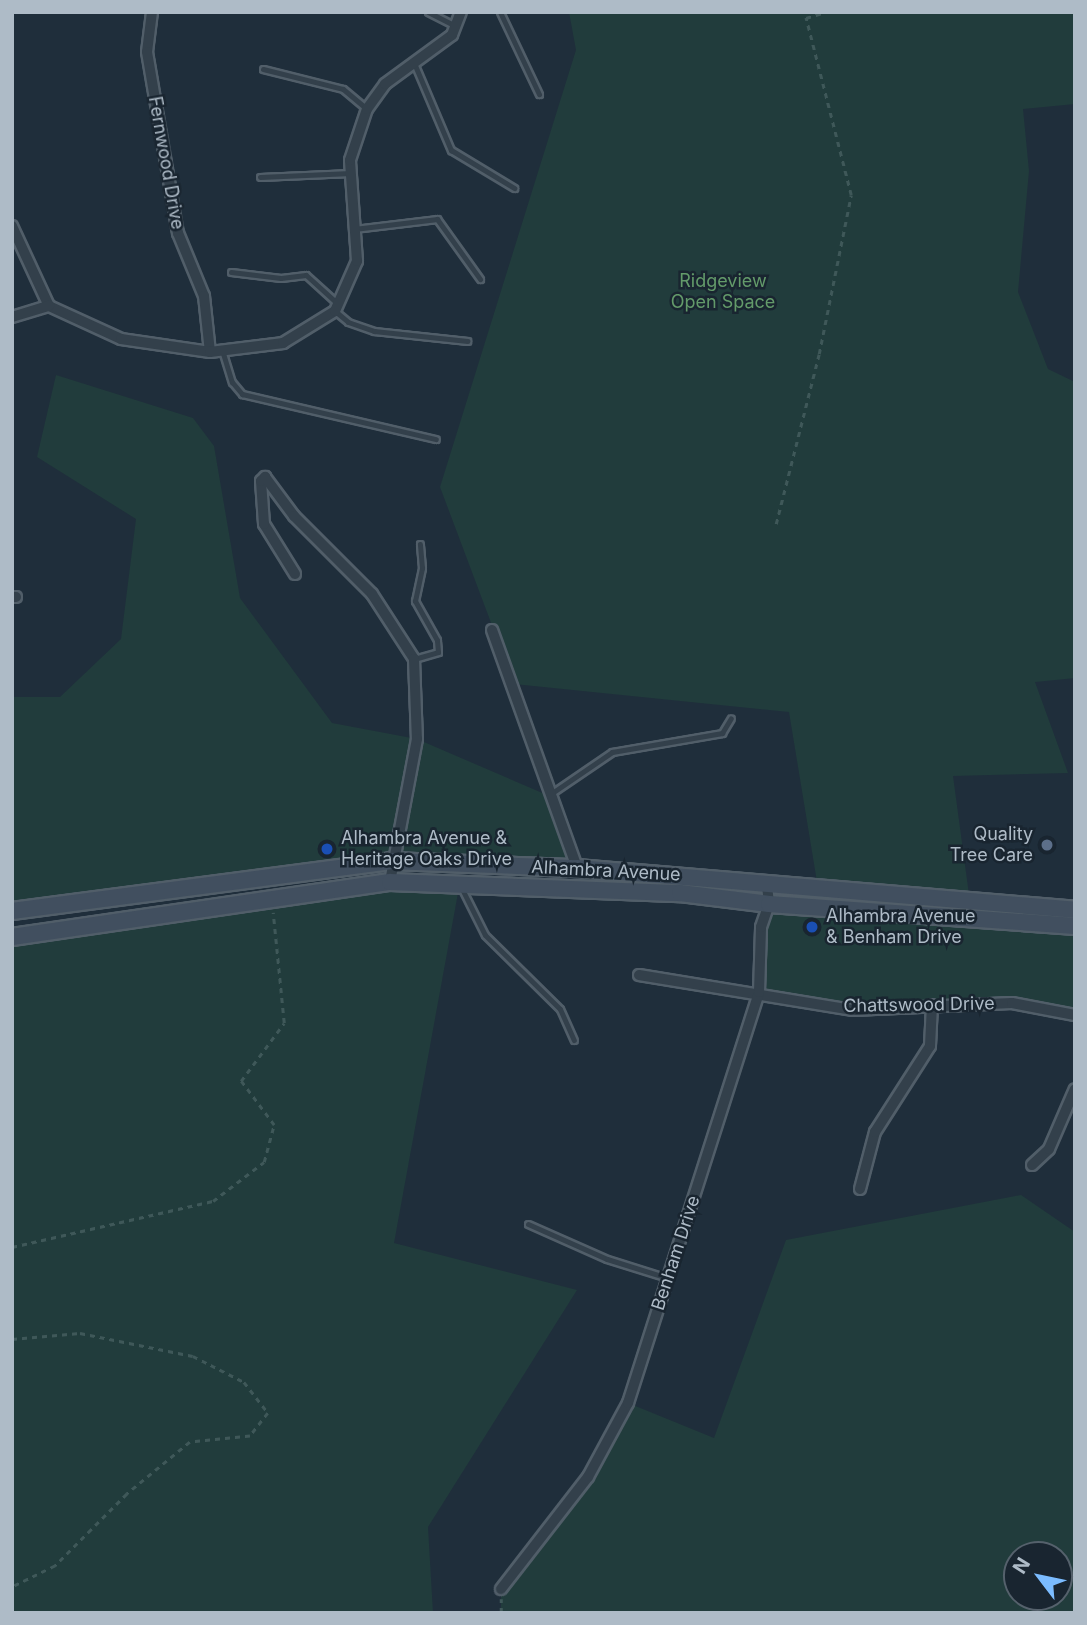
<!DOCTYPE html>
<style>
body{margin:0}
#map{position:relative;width:1087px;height:1625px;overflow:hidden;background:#1f2e3b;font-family:Inter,sans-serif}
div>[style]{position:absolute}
.green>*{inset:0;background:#213c3c}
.path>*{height:2.5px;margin-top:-1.25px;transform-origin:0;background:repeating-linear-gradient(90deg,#3f5859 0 5px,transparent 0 10px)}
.roads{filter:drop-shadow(2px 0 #515e69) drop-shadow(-2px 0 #515e69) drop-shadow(0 2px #515e69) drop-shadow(0 -2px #515e69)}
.lane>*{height:5px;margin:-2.5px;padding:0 2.5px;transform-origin:2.5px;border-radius:2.5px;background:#33404b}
.street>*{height:10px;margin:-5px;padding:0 5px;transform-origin:5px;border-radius:5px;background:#33404b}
.secondary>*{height:16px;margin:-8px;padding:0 8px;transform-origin:8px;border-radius:8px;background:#414f5f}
.dots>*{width:19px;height:19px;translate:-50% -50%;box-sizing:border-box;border:4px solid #192530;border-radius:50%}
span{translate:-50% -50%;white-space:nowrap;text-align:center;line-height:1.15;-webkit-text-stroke:5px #192530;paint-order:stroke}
.street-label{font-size:18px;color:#aebbc7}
.park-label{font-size:18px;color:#639a6a}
.poi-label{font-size:18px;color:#aebbc7}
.right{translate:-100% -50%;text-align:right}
.left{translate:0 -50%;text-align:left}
.frame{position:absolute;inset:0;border:14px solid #aebbc7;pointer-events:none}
.north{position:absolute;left:1003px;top:1541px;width:70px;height:70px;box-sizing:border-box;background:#192530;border:2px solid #55616c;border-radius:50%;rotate:302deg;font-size:19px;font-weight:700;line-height:28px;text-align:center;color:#aebbc7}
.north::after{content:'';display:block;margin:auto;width:24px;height:32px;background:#7bbcff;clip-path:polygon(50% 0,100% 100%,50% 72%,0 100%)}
</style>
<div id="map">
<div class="green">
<i style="clip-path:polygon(569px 12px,1075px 12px,1075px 104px,1023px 109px,1029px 171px,1018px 292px,1048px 369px,1075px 382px,1075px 678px,1035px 682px,1068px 773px,953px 776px,970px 902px,818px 888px,789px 712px,514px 684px,440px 487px,576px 50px)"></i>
<i style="clip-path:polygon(56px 375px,193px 418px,214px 446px,240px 598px,332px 723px,417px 739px,554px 798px,577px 868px,391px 861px,12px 911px,12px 697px,60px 697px,121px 639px,136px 519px,37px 457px)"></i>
<i style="clip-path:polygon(460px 882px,394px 1243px,577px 1290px,428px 1527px,433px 1613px,12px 1613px,12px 937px,271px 900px)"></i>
<i style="clip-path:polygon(769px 904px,1075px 926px,1075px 1015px,1012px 1003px,853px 1010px,759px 992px,761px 927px)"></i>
<i style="clip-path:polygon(evenodd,1021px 1195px,1075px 1232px,1075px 1613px,501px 1613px,501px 1589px,588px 1477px,628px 1403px,714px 1438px,786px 1240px,1021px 1195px,1017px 1555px,1059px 1555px,1059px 1597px,1017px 1597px,1017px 1555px)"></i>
</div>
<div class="path">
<i style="left:776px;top:524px;width:175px;rotate:-75.8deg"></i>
<i style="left:819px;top:354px;width:162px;rotate:-78.6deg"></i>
<i style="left:851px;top:195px;width:183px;rotate:-104.3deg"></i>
<i style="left:806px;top:18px;width:21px;rotate:-17deg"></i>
<i style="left:12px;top:1247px;width:206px;rotate:-12.9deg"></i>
<i style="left:213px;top:1201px;width:64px;rotate:-37.4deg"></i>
<i style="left:264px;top:1162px;width:38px;rotate:-75deg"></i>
<i style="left:274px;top:1125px;width:55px;rotate:-126.9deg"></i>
<i style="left:241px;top:1081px;width:72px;rotate:-53.4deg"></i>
<i style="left:284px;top:1023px;width:111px;rotate:-95.7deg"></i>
<i style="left:12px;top:1339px;width:68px;rotate:-5deg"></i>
<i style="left:80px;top:1333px;width:115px;rotate:11.5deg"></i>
<i style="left:193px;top:1356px;width:57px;rotate:27deg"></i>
<i style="left:244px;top:1382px;width:39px;rotate:52deg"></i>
<i style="left:268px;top:1413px;width:29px;rotate:128deg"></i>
<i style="left:250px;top:1436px;width:60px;rotate:174.3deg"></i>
<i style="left:190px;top:1442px;width:82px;rotate:140.5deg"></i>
<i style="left:127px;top:1494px;width:102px;rotate:135deg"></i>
<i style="left:55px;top:1566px;width:48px;rotate:154deg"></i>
<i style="left:501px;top:1613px;width:14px;rotate:-90deg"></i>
</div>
<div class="roads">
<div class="lane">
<i style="left:428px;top:12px;width:31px;rotate:27deg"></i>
<i style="left:500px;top:12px;width:91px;rotate:64.6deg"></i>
<i style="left:414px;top:63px;width:95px;rotate:67deg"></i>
<i style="left:451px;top:150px;width:74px;rotate:31.1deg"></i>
<i style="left:263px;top:69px;width:82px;rotate:14deg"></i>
<i style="left:343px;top:89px;width:30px;rotate:40deg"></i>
<i style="left:260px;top:177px;width:91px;rotate:-2.5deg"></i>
<i style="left:354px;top:229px;width:84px;rotate:-6.9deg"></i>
<i style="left:437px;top:219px;width:74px;rotate:54.4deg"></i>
<i style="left:231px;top:272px;width:50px;rotate:6.8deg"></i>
<i style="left:281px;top:278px;width:25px;rotate:-7deg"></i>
<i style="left:306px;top:275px;width:43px;rotate:42.2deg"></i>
<i style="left:335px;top:311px;width:17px;rotate:40deg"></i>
<i style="left:348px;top:322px;width:28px;rotate:19deg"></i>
<i style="left:374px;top:331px;width:94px;rotate:6.1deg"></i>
<i style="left:222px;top:350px;width:34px;rotate:73deg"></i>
<i style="left:232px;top:382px;width:16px;rotate:50deg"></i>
<i style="left:242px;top:394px;width:199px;rotate:13.1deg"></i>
<i style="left:414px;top:659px;width:25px;rotate:-16deg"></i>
<i style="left:438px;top:652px;width:12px;rotate:-95deg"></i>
<i style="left:437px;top:640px;width:45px;rotate:-119.4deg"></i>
<i style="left:415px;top:601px;width:34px;rotate:-78deg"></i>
<i style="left:422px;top:568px;width:24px;rotate:-95deg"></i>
<i style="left:552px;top:793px;width:73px;rotate:-34.3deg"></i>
<i style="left:612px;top:752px;width:112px;rotate:-9.8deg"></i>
<i style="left:722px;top:733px;width:17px;rotate:-59deg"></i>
<i style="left:462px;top:889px;width:51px;rotate:63.4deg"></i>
<i style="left:485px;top:935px;width:105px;rotate:44.6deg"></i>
<i style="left:560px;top:1009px;width:34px;rotate:66deg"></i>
<i style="left:528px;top:1224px;width:86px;rotate:23.9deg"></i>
<i style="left:607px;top:1259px;width:64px;rotate:17.3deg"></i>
</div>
<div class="street">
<i style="left:152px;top:12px;width:40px;rotate:97.1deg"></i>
<i style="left:147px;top:52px;width:184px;rotate:80.3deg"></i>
<i style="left:178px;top:233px;width:68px;rotate:67.6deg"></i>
<i style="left:204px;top:296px;width:56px;rotate:83.9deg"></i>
<i style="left:12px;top:226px;width:88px;rotate:65.2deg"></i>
<i style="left:49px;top:306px;width:79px;rotate:24.6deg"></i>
<i style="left:121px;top:339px;width:90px;rotate:8.3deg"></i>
<i style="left:210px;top:352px;width:74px;rotate:-7deg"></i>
<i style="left:283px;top:343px;width:61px;rotate:-31.6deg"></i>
<i style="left:335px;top:311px;width:55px;rotate:-66.3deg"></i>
<i style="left:357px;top:261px;width:101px;rotate:-94deg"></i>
<i style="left:350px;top:160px;width:54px;rotate:-71.6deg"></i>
<i style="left:367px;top:109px;width:31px;rotate:-54deg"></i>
<i style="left:385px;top:84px;width:83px;rotate:-36.2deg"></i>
<i style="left:452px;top:35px;width:25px;rotate:-69deg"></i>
<i style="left:12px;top:317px;width:39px;rotate:-17deg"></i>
<i style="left:295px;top:574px;width:59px;rotate:-121.8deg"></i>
<i style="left:264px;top:524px;width:43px;rotate:-94deg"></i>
<i style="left:261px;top:481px;width:6px;rotate:-45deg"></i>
<i style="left:265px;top:477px;width:49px;rotate:53.4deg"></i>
<i style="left:294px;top:516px;width:110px;rotate:45deg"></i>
<i style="left:372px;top:594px;width:77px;rotate:57.1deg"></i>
<i style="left:414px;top:659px;width:80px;rotate:87.9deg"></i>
<i style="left:417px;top:739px;width:146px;rotate:100.7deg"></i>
<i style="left:12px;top:597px;width:4px"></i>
<i style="left:492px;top:630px;width:253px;rotate:70.3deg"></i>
<i style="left:639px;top:975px;width:217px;rotate:9.3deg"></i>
<i style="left:853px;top:1010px;width:159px;rotate:-2.5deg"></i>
<i style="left:1012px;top:1003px;width:64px;rotate:10.8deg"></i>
<i style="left:1032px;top:1165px;width:23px;rotate:-43deg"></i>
<i style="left:1049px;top:1149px;width:65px;rotate:-66.6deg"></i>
<i style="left:860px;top:1189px;width:59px;rotate:-75.3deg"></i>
<i style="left:875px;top:1132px;width:102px;rotate:-57.4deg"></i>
<i style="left:930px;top:1046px;width:41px;rotate:-87.2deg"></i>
<i style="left:501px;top:1589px;width:142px;rotate:-52.2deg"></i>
<i style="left:588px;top:1477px;width:84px;rotate:-61.6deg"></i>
<i style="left:628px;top:1403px;width:431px;rotate:-72.3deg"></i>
<i style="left:759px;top:992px;width:65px;rotate:-88.2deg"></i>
<i style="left:761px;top:927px;width:24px;rotate:-71deg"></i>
<i style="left:769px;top:904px;width:20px;rotate:-96deg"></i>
</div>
<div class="secondary">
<i style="left:12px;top:911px;width:382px;rotate:-7.5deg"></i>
<i style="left:391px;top:861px;width:186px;rotate:2.2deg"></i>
<i style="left:577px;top:868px;width:500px;rotate:4.8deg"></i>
<i style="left:12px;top:937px;width:382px;rotate:-8.3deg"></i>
<i style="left:390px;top:882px;width:290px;rotate:2.2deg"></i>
<i style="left:680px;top:893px;width:90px;rotate:7deg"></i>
<i style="left:769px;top:904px;width:307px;rotate:4.1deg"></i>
</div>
</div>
<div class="dots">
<i style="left:1047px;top:845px;background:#5c6f8a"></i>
<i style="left:327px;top:849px;background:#1a4fb4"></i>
<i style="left:812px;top:927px;background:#1a4fb4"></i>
</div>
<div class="street-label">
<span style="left:166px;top:163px;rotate:80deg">Fernwood Drive</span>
<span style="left:606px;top:871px;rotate:3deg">Alhambra Avenue</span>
<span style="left:919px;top:1005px;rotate:-1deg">Chattswood Drive</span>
<span style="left:676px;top:1253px;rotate:-72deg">Benham Drive</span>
</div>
<div class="park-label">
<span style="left:723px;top:292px">Ridgeview<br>Open Space</span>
</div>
<div class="poi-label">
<span class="right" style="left:1033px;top:845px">Quality<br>Tree Care</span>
<span class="left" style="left:341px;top:849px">Alhambra Avenue &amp;<br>Heritage Oaks Drive</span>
<span class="left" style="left:826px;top:927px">Alhambra Avenue<br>&amp; Benham Drive</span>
</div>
<div class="frame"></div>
<div class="north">N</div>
</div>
